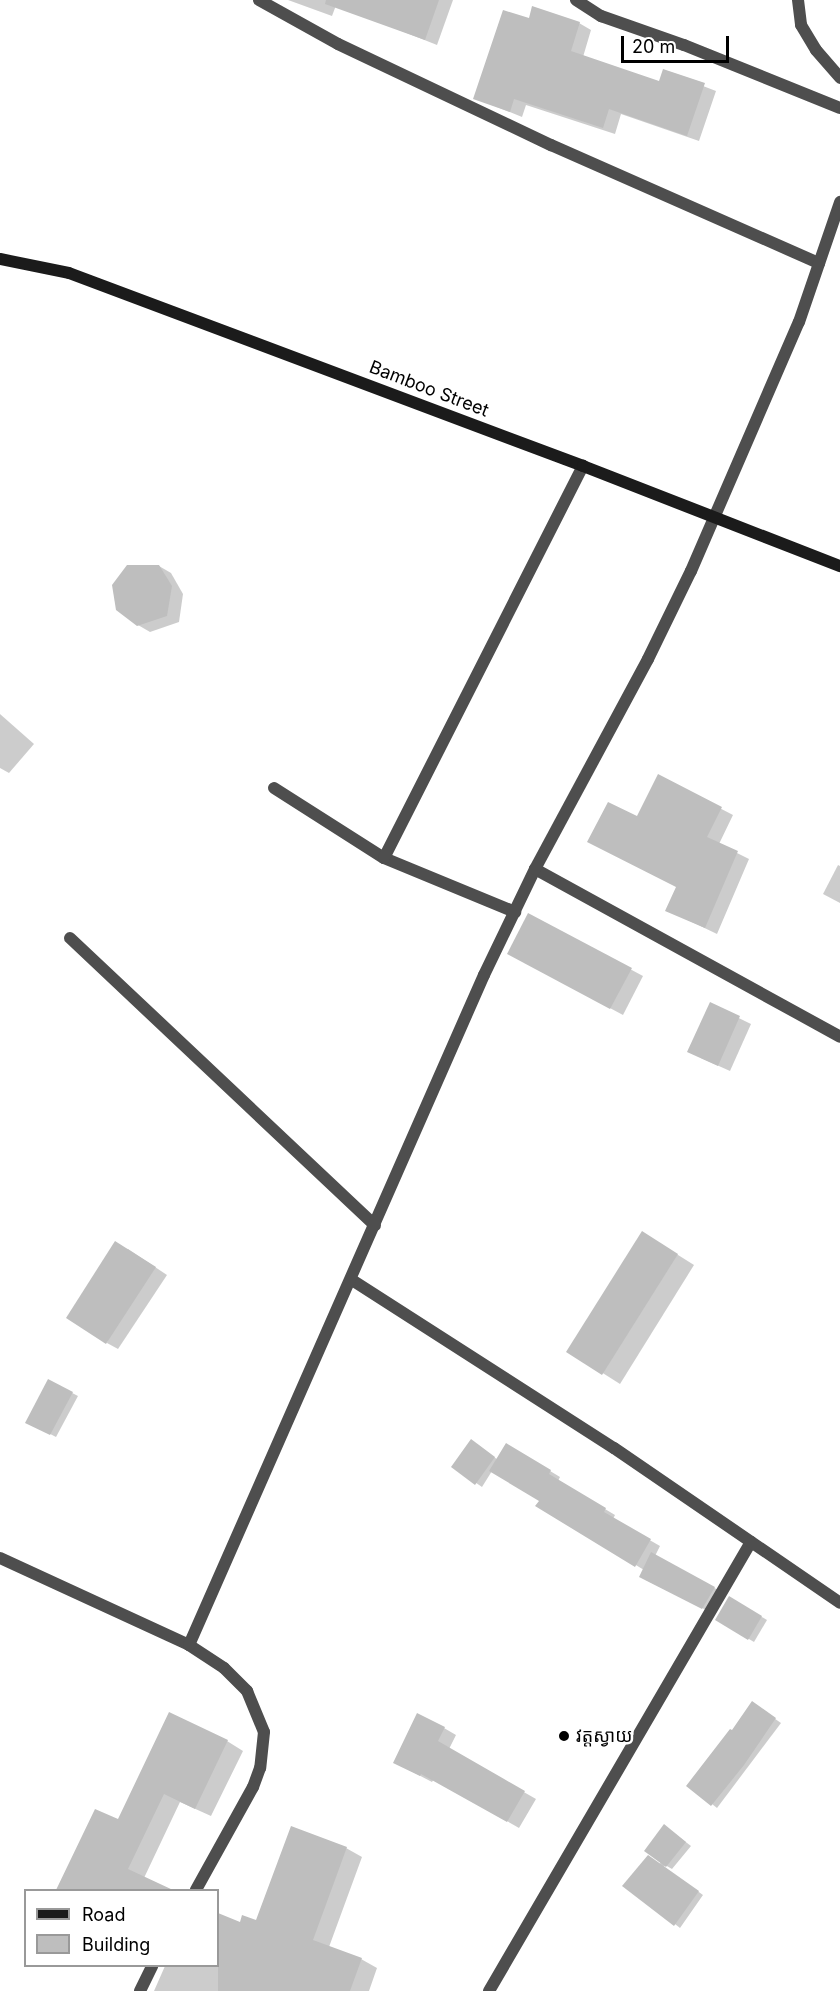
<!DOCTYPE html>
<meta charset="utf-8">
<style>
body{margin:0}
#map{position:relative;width:840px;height:1991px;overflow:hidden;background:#fff;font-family:Inter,"Noto Sans Khmer",sans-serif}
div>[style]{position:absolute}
.shadow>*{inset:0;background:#0003}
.building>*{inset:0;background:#bebebe}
.lane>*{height:12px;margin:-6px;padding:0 6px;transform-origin:6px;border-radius:6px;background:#4e4e4e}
.street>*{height:12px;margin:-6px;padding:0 6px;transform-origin:6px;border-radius:6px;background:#4e4e4e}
.secondary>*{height:12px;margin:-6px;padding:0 6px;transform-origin:6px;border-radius:6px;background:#1b1b1b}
.dots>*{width:16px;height:16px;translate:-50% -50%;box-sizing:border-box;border:3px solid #fff;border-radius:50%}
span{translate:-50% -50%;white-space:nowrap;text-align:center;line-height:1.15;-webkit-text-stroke:5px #fff;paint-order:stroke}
.street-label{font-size:18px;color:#000}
.poi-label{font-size:18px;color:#000}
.left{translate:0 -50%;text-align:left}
.legend{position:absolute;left:24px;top:1889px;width:195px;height:78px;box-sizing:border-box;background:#fff;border:2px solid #999;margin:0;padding:8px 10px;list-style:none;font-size:18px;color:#000}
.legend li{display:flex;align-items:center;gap:12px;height:30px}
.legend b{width:30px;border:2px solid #999}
.scale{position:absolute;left:621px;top:36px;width:108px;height:27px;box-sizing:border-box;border:3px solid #000;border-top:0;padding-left:8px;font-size:18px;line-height:21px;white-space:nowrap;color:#000;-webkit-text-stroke:4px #fff;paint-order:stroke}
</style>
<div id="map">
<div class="shadow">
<i style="clip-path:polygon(288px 0,338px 0,332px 16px)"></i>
<i style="clip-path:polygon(381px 0,453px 0,437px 45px,374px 20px)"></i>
<i style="clip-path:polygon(530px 20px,579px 23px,591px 30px,583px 57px,660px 82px,664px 71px,716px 91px,699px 141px,621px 114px,615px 134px,526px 105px,522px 117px,475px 98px)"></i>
<i style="clip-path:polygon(159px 566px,171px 573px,183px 594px,179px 622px,150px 632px,138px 625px)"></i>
<i style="clip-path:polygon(0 714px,34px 744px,9px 773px,0 768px)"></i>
<i style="clip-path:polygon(658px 776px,733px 815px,719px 844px,749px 859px,717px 934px,667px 910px,677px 887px,637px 818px)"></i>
<i style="clip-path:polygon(838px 865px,840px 866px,840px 903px,823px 894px)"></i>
<i style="clip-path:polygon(529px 915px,643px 976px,623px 1015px,520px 960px)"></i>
<i style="clip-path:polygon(710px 1004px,751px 1024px,730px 1071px,701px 1058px)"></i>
<i style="clip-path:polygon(659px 1243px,694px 1265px,620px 1384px,568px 1351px)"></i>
<i style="clip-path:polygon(128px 1249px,167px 1275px,118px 1349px,107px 1343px)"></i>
<i style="clip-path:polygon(49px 1381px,78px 1396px,56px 1437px,27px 1422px)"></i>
<i style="clip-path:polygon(477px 1444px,498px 1460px,507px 1445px,560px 1477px,558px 1481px,615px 1515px,613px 1519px,660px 1546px,655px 1556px,720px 1591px,708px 1611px,646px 1580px,644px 1570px,537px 1505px,541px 1500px,492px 1471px,482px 1487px,453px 1467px)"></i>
<i style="clip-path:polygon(730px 1598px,767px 1620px,754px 1642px,717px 1620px)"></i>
<i style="clip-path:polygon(758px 1707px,781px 1723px,717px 1808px,712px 1804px,733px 1732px)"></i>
<i style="clip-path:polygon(444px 1728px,456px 1735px,449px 1749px,536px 1799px,519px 1828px,434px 1779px,432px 1782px,407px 1769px)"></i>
<i style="clip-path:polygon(227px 1741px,243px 1751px,211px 1816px,180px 1802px,144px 1878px,167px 1890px,71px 1890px,61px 1884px,119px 1821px)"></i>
<i style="clip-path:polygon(670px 1830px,691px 1846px,672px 1869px,665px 1865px,664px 1867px,703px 1895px,680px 1928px,675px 1924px,648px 1857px,660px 1864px)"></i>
<i style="clip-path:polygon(346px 1848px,362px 1857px,329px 1947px,361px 1959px,377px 1968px,369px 1991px,154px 1991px,165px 1966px,218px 1966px,218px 1915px,241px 1924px,257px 1922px)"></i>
</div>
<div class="building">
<i style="clip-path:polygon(326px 0,439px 0,425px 40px,325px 4px)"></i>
<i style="clip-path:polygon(532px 6px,580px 22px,571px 51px,659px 81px,663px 69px,705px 83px,687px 136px,609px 109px,603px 128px,514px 99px,510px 112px,473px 99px,503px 10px,529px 18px)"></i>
<i style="clip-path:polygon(127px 565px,159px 565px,172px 586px,167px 616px,137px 626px,116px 610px,112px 585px)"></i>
<i style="clip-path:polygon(658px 774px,722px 807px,707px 837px,738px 851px,705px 928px,665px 911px,676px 887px,587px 842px,608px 802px,637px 816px)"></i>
<i style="clip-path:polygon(528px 913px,632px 968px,610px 1009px,507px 954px)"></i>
<i style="clip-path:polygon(710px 1002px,740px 1016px,718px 1066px,687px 1052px)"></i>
<i style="clip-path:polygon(642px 1231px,678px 1254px,602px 1375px,566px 1352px)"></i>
<i style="clip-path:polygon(115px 1241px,156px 1267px,106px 1344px,66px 1318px)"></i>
<i style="clip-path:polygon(48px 1379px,73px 1392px,50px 1435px,25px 1423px)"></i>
<i style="clip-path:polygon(471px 1439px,495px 1457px,475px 1485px,451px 1467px)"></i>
<i style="clip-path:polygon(506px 1443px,551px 1470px,549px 1474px,606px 1508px,604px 1512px,651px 1539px,635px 1567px,535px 1506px,539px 1501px,489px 1471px)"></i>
<i style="clip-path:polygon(651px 1552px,715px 1587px,702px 1609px,639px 1577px)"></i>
<i style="clip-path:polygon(729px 1596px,762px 1616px,748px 1640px,715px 1620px)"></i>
<i style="clip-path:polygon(752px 1701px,776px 1718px,744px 1765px,711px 1806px,686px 1786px,730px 1729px,732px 1730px)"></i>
<i style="clip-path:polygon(169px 1712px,228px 1740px,195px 1809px,164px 1794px,128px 1869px,173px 1890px,56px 1890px,95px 1809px,118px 1819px)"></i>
<i style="clip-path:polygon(417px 1713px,445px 1727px,438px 1741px,525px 1791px,507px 1822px,421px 1774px,420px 1776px,393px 1763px)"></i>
<i style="clip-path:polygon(664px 1824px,686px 1842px,666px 1867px,644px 1851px)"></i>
<i style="clip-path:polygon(291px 1826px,347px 1847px,313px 1940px,362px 1958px,350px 1991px,218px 1991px,218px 1913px,240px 1922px,242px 1915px,256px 1920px)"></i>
<i style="clip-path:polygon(648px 1855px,699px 1891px,674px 1926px,622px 1886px)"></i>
</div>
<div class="lane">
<i style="left:489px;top:1991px;width:520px;rotate:-59.74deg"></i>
</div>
<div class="street">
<i style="left:259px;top:0;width:90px;rotate:29.1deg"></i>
<i style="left:338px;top:44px;width:236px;rotate:25.4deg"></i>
<i style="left:551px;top:145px;width:293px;rotate:23.8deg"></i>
<i style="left:576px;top:0;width:30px;rotate:33deg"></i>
<i style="left:601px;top:16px;width:88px;rotate:19.3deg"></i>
<i style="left:684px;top:45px;width:168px;rotate:22deg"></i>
<i style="left:798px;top:0;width:25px;rotate:83deg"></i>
<i style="left:801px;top:25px;width:29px;rotate:59deg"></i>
<i style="left:816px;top:50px;width:37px;rotate:49deg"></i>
<i style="left:274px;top:788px;width:130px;rotate:32.5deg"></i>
<i style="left:384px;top:858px;width:142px;rotate:22.4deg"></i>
<i style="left:384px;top:858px;width:440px;rotate:-63.1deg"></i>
<i style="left:535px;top:869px;width:348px;rotate:28.8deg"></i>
<i style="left:70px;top:938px;width:419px;rotate:43.3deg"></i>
<i style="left:352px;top:1280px;width:311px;rotate:32.7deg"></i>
<i style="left:614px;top:1448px;width:274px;rotate:34.4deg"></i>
<i style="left:0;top:1558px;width:208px;rotate:24.7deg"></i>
<i style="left:189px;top:1645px;width:42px;rotate:33.3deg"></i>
<i style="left:224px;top:1668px;width:33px;rotate:45deg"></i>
<i style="left:247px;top:1691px;width:44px;rotate:67.5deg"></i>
<i style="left:264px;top:1732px;width:36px;rotate:96deg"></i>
<i style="left:260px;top:1768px;width:20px;rotate:110deg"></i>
<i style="left:253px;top:1787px;width:118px;rotate:119deg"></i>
<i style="left:189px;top:1645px;width:732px;rotate:-66.24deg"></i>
<i style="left:484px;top:975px;width:118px;rotate:-64.3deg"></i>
<i style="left:535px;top:869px;width:238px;rotate:-61.7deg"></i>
<i style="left:648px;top:659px;width:98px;rotate:-64deg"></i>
<i style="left:691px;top:571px;width:271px;rotate:-66.6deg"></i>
<i style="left:799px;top:322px;width:127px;rotate:-71.1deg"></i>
<i style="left:140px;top:1991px;width:28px;rotate:-64deg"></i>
</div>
<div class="secondary">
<i style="left:0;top:259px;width:70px;rotate:11.5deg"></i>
<i style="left:69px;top:273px;width:549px;rotate:20.58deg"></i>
<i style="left:583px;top:466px;width:276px;rotate:21.3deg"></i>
</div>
<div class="dots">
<i style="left:564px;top:1736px;background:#000"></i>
</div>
<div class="street-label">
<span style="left:429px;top:389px;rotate:21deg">Bamboo Street</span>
</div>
<div class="poi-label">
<span class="left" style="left:576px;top:1736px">វត្តស្វាយ</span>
</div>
<ul class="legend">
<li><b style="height:8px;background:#1b1b1b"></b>Road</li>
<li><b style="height:16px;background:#bebebe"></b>Building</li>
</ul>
<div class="scale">20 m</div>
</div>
